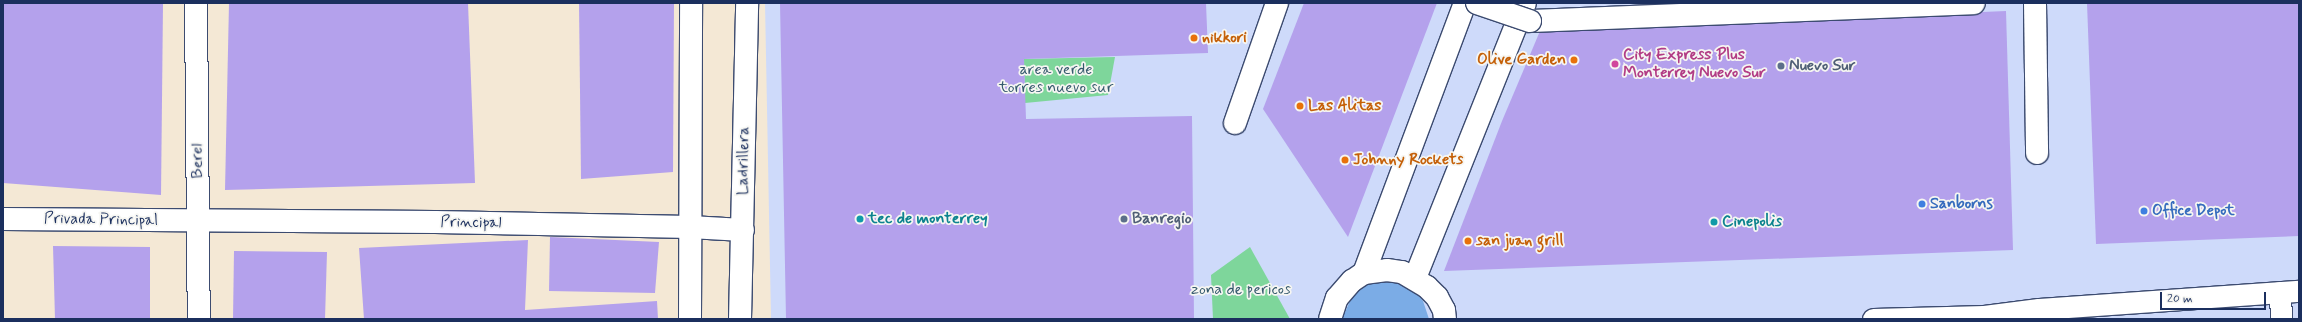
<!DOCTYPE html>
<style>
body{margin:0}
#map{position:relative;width:2302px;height:322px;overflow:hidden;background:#f4e8d5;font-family:Mynerve,sans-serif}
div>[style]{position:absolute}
.built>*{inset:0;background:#cedafa}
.green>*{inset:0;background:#7ed69b}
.water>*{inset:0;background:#7bace6}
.building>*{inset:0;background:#b4a1ec}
.roads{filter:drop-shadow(1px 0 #3c4b70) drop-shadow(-1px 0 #3c4b70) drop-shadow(0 1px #3c4b70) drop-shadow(0 -1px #3c4b70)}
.lane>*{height:21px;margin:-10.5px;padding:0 10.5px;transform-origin:10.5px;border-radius:10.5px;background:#fff}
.street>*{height:22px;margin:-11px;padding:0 11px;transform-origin:11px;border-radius:11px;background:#fff}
.bridges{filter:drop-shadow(1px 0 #3c4b70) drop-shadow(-1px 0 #3c4b70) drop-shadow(0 1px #3c4b70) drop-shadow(0 -1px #3c4b70)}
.street-bridge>*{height:22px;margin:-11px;padding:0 11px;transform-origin:11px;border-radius:11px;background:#fff}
.dots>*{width:11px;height:11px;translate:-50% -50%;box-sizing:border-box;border:2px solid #f6f6f2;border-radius:50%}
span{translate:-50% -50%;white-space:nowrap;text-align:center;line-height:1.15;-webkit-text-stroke:3.5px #f6f6f2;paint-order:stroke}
.food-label{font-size:16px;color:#c56008;font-weight:700}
.left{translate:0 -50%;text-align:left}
.right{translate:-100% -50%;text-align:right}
.hotel-label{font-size:16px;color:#b23c85;font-weight:700}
.service-label{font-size:16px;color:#4e5e75;font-weight:700}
.park-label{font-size:16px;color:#34596d}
.street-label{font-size:16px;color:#1b2f5e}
.shop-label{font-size:16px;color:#366cbe;font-weight:700}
.culture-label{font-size:16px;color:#0d838f;font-weight:700}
.frame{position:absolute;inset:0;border:4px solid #1b2f5e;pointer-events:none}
.scale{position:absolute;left:2160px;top:292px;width:106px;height:18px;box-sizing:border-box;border:2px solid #1b2f5e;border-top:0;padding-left:5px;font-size:12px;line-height:14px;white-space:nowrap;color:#1b2f5e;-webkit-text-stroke:3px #f6f6f2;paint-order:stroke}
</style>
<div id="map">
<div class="built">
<i style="clip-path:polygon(765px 3px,2299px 3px,2299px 319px,771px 319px)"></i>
</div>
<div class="green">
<i style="clip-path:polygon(1115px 57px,1108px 95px,1025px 103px,1024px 59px)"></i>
<i style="clip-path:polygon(1250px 247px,1290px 319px,1213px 319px,1211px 275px)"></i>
</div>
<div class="water">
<i style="clip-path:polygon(1394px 281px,1415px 291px,1423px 301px,1429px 319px,1342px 319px,1353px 294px,1362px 287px,1371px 282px)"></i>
</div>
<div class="building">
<i style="clip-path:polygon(3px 3px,163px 3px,161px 195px,3px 183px)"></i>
<i style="clip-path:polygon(229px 3px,468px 3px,475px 183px,225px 190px)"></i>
<i style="clip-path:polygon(579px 3px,674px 3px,673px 172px,581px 179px)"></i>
<i style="clip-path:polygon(780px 3px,1206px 3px,1208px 53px,1024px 59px,1026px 119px,1192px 116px,1194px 319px,786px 319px)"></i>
<i style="clip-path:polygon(1304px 3px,1437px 3px,1348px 237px,1263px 109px)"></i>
<i style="clip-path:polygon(2087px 3px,2299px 3px,2299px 236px,2096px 244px)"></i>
<i style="clip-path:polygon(2006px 11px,2013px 250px,1444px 271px,1502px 121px,1540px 31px)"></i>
<i style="clip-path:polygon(550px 237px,659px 242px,655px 293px,549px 291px)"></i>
<i style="clip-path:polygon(528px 240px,525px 310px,657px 301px,658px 319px,364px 319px,359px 248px)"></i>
<i style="clip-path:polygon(53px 246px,150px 247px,150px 319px,55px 319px)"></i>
<i style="clip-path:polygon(234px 251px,327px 252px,325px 319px,233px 319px)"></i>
</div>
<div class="roads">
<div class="lane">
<i style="left:2280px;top:292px;width:27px;rotate:88deg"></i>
<i style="left:1873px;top:319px;width:111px;rotate:-1.5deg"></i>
<i style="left:1984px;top:316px;width:55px;rotate:-7.3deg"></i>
<i style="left:2039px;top:309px;width:261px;rotate:-4deg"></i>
</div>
<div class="street">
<i style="left:196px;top:3px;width:316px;rotate:89.5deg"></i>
<i style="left:2035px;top:3px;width:150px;rotate:89.2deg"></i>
<i style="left:1530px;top:21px;width:444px;rotate:-2.3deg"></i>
<i style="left:1235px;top:123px;width:127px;rotate:-70.7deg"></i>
<i style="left:3px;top:219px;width:432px;rotate:0.4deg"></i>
<i style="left:435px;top:222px;width:255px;rotate:1.1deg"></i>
<i style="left:690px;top:227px;width:53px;rotate:3.2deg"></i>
<i style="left:1364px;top:273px;width:288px;rotate:-69.5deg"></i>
<i style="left:1415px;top:278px;width:296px;rotate:-68.2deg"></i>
<i style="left:690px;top:319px;width:316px;rotate:-89.8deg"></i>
<i style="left:740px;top:319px;width:316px;rotate:-88.7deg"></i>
<i style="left:1330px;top:319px;width:22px;rotate:-72deg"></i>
<i style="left:1337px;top:298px;width:23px;rotate:-49deg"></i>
<i style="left:1352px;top:281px;width:14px;rotate:-34deg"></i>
<i style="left:1364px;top:273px;width:23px;rotate:-7deg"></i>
<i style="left:1387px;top:270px;width:15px;rotate:8deg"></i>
<i style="left:1402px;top:272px;width:29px;rotate:31deg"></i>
<i style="left:1427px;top:287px;width:14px;rotate:45deg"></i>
<i style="left:1437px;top:297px;width:15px;rotate:62deg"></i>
<i style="left:1444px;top:310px;width:9px;rotate:84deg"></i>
</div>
</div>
<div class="bridges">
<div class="street-bridge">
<i style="left:1477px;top:3px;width:56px;rotate:18.8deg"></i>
</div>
</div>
<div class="dots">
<i style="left:1194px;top:38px;background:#e8710a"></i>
<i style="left:1574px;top:60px;background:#e8710a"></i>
<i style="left:1615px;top:64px;background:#d1479c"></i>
<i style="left:1781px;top:66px;background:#5c6f8a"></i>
<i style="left:1300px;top:106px;background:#e8710a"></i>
<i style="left:1345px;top:160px;background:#e8710a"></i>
<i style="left:1922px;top:204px;background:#3f7fe0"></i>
<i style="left:2144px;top:211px;background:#3f7fe0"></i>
<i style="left:860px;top:219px;background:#0f9aa8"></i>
<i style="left:1124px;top:219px;background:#5c6f8a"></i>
<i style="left:1714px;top:222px;background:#0f9aa8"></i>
<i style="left:1468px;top:241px;background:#e8710a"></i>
</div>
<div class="food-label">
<span class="left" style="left:1202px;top:38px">nikkori</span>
<span class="right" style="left:1566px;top:60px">Olive Garden</span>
<span class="left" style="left:1308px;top:106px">Las Alitas</span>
<span class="left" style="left:1353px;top:160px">Johnny Rockets</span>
<span class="left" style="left:1476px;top:241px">san juan grill</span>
</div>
<div class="hotel-label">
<span class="left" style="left:1623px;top:64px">City Express Plus<br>Monterrey Nuevo Sur</span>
</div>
<div class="service-label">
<span class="left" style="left:1789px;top:66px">Nuevo Sur</span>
<span class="left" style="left:1132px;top:219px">Banregio</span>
</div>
<div class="park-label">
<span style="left:1056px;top:79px">area verde<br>torres nuevo sur</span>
<span style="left:1241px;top:290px">zona de pericos</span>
</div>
<div class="street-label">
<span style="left:198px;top:161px;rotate:-91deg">Berel</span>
<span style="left:744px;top:161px;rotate:-89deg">Ladrillera</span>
<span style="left:101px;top:220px;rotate:1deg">Privada Principal</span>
<span style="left:471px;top:223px;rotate:1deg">Principal</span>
</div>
<div class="shop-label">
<span class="left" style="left:1930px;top:204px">Sanborns</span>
<span class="left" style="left:2152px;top:211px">Office Depot</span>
</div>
<div class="culture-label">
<span class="left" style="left:868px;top:219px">tec de monterrey</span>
<span class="left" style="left:1722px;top:222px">Cinepolis</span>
</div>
<div class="frame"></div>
<div class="scale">20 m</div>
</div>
